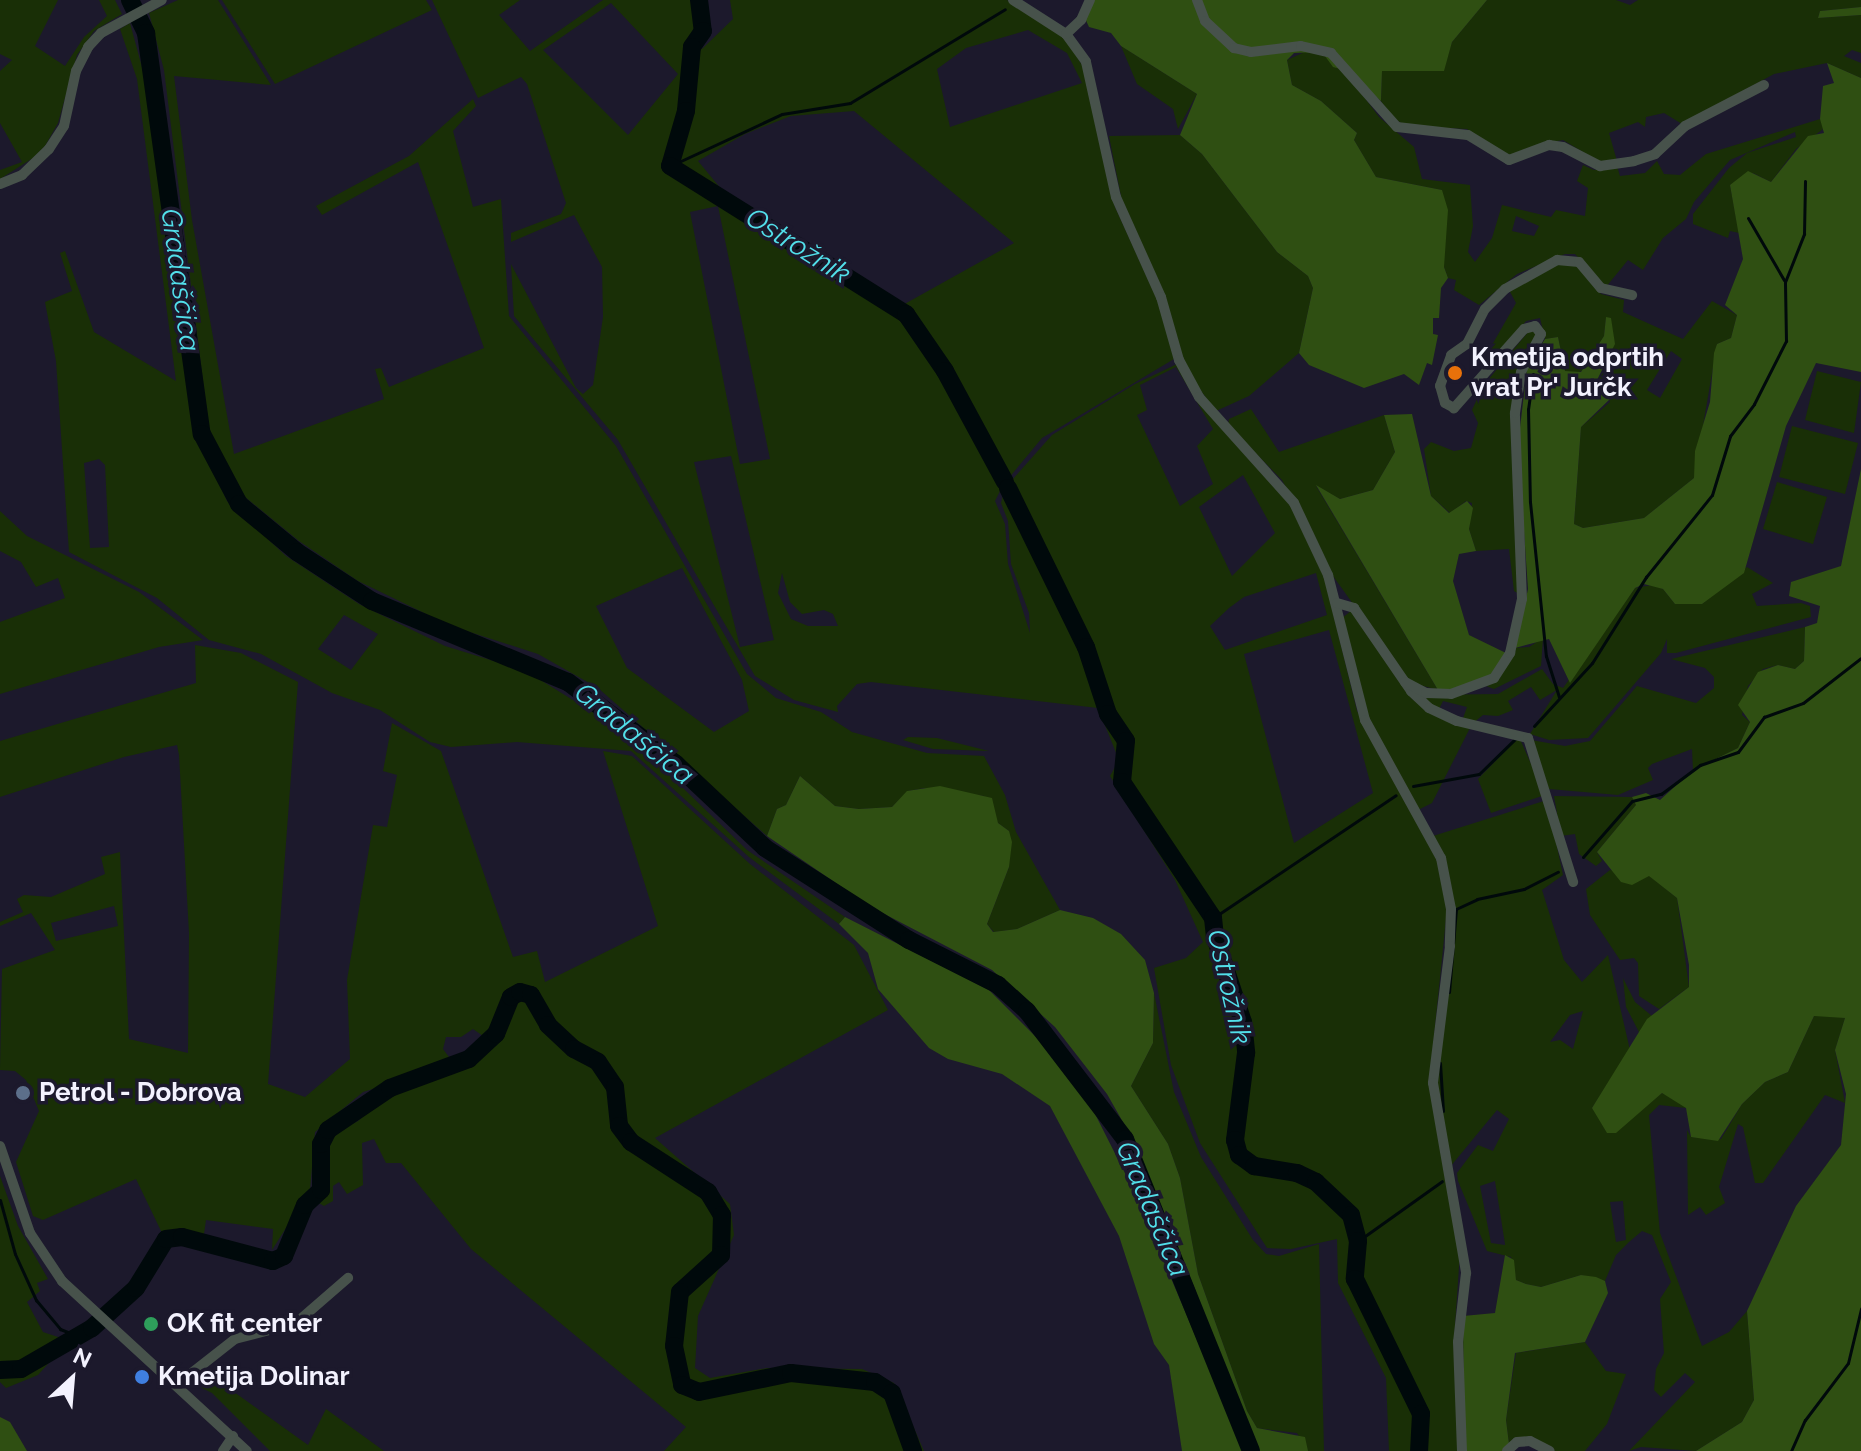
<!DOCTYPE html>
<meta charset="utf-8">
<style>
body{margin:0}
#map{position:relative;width:1861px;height:1451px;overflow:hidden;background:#1c192c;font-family:Raleway,sans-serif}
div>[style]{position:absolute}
.green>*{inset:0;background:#192f06}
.forest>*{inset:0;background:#2f4f12}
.stream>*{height:3px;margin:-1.5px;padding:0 1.5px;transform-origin:1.5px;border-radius:1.5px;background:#00090b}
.river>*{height:18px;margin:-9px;padding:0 9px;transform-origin:9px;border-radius:9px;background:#00090b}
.minor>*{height:10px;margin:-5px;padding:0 5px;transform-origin:5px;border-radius:5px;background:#47524b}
.dots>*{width:22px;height:22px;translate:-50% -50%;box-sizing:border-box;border:4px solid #1c192c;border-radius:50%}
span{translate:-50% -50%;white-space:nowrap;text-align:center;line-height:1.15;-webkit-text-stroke:7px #1c192c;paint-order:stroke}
.poi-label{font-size:26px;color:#f3f2fe;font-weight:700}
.left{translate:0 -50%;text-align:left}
.water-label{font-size:28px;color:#52dfea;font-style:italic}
.north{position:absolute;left:32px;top:1339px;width:80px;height:80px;-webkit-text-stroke:6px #1c192c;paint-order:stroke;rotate:26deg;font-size:22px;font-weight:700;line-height:32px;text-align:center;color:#f3f2fe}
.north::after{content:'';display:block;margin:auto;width:28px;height:36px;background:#f3f2fe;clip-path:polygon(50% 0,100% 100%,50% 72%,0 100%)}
</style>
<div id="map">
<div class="green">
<i style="clip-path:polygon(0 0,58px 0,35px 46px,65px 66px,84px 37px,107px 16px,99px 0,115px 0,122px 14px,94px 31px,77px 55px,58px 123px,45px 146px,33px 158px,0 179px,0 170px,22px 162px,0 123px,0 71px,12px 60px,0 54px)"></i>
<i style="clip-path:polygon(evenodd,178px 0,218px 0,271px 85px,174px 76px,192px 220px,234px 454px,384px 399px,375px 369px,381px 368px,389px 387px,484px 348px,418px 162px,322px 215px,316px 206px,409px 156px,473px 99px,476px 106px,453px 131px,473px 207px,501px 199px,509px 316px,616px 446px,747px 674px,776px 698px,821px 712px,852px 732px,927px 753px,984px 756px,1005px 795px,1016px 832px,1060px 910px,1017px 929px,994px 932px,987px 924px,1009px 867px,1009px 831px,998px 823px,984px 796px,924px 788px,908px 791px,892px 807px,859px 809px,835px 806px,800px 776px,786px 805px,777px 809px,767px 836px,598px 688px,538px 654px,451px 626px,358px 581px,299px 541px,239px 492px,209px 429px,164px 70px,149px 13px,178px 0,682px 568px,742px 680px,749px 711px,714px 732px,627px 668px,596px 606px,682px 568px)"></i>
<i style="clip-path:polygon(222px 0,426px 0,432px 10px,275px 84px)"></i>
<i style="clip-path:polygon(evenodd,432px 0,520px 0,499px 15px,530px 51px,603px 0,704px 0,708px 29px,698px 46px,702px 49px,733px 19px,730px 0,1007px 0,1066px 39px,1085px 70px,1115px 207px,1158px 301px,1174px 359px,1042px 438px,1003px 485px,995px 501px,1005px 524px,1008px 564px,1030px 633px,1029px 613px,1011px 564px,1008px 521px,1001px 503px,1005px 488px,1052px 435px,1135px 384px,1177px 364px,1290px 503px,1324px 576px,1357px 711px,1435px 852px,1447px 909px,1429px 1086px,1460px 1252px,1454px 1341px,1458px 1451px,1389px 1451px,1386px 1378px,1338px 1283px,1337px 1239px,1291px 1249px,1267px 1248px,1200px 1143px,1171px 1065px,1154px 968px,1186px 958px,1203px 942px,1175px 880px,1110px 776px,1119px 760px,1098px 708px,871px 682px,857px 684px,837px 706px,838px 712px,794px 700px,755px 676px,618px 440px,514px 316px,511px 264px,576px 388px,583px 394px,593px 385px,603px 317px,602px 267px,574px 215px,511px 242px,511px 233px,561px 214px,566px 203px,527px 84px,521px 77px,478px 98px,432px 0,611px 3px,678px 74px,628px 135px,543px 50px,611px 3px,432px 0,1028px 30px,1067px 53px,1082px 83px,950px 127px,937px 69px,966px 48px,1028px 30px,432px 0,854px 111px,1014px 243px,901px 306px,727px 196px,698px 161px,745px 134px,791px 116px,854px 111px,432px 0,718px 206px,770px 459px,740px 464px,690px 212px,718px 206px,432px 0,1176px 367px,1213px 429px,1197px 446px,1213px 484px,1180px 506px,1137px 415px,1147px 410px,1140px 385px,1176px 367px,432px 0,731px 456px,774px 640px,740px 647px,694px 462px,731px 456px,432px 0,1243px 475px,1275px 533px,1232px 576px,1199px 507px,1243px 475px,432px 0,782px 573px,790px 602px,802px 614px,824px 610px,833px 614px,838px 626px,808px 626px,791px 619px,778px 593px,782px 573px,432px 0,1316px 573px,1327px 615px,1225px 650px,1210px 626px,1229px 608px,1244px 597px,1316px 573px,432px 0,1329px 630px,1373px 793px,1294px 843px,1244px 654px,1329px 630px)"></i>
<i style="clip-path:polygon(1487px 0,1616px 0,1630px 5px,1638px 0,1861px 0,1861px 7px,1820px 11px,1818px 18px,1861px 15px,1861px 53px,1852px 50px,1844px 56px,1861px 63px,1861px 78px,1827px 63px,1774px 74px,1682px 124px,1664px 113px,1646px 117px,1645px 127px,1638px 122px,1609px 133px,1617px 161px,1603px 164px,1563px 140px,1537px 145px,1521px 155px,1503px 154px,1467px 129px,1406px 126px,1390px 116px,1381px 101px,1382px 71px,1443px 71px,1452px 42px)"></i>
<i style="clip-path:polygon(evenodd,130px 23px,143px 71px,194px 427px,227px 501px,286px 556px,359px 604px,445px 646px,526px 671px,626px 733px,747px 850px,845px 917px,839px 924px,749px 857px,631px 751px,517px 742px,451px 747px,430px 742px,380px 710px,332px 693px,261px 654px,209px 640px,157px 598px,69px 552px,56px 361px,45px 302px,72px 291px,60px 253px,65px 251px,94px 332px,176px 381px,137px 79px,120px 29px,130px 23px,99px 459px,105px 465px,109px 547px,90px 548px,84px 463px,99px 459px,130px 23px,344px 615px,378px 634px,351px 670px,318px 649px,344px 615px)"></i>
<i style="clip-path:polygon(1121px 46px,1197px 94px,1178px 129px,1173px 109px,1137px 84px)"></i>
<i style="clip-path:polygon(evenodd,1307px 51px,1322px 52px,1344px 70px,1379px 117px,1414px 147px,1422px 179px,1470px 185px,1473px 226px,1468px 252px,1475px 262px,1492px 238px,1502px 205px,1551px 217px,1556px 210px,1585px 216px,1588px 188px,1577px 181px,1583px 165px,1594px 170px,1617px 166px,1620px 176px,1645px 173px,1657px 161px,1664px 174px,1680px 175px,1706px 154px,1820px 119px,1826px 127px,1796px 149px,1771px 182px,1753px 173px,1730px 185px,1739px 233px,1730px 231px,1728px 238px,1693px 224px,1693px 214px,1729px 168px,1747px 153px,1796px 137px,1795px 132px,1730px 160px,1694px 202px,1686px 219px,1663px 238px,1643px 270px,1628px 260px,1606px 287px,1575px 254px,1565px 254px,1517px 274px,1479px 305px,1454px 290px,1456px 280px,1448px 278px,1444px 267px,1442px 190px,1376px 177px,1354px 140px,1357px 133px,1321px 101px,1292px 85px,1287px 60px,1307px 51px,1516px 216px,1539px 226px,1534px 236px,1512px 231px,1516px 216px)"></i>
<i style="clip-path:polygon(1180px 135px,1202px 154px,1277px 252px,1308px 276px,1313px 288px,1299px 353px,1249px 396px,1216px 411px,1192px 379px,1125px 216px,1109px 136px)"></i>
<i style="clip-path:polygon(evenodd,1561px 263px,1581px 267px,1601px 294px,1624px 300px,1623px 312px,1683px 339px,1712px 301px,1737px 315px,1731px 338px,1717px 344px,1694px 478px,1644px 518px,1583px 528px,1574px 524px,1581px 427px,1610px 402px,1608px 395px,1597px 393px,1595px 384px,1608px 366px,1611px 319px,1606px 318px,1604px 336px,1585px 369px,1575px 374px,1565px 371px,1558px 337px,1545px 339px,1540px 318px,1526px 321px,1497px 356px,1488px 352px,1516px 303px,1509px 290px,1561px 263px,1671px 351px,1682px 359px,1660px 398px,1647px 390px,1671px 351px)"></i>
<i style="clip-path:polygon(1529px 331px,1537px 333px,1512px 401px,1511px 439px,1519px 594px,1514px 591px,1509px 549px,1476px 551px,1469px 529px,1472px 503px,1466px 501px,1450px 513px,1431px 496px,1424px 449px,1431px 442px,1454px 451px,1471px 448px,1478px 423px,1472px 410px,1483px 386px)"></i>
<i style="clip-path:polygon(1817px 371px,1861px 382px,1854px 433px,1805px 420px)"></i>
<i style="clip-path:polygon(1251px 409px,1279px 452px,1384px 415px,1395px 452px,1373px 490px,1340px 499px,1316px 486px,1438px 690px,1409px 682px,1333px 576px,1282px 480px,1228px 425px,1229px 419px)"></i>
<i style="clip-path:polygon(1792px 426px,1858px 443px,1845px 494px,1779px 477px)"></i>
<i style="clip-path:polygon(1777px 482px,1827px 497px,1813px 544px,1763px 529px)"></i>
<i style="clip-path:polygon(0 511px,27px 536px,139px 592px,203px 640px,159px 647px,0 694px,0 622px,65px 598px,58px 578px,36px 587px,21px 562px,0 551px)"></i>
<i style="clip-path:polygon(1747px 567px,1773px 583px,1752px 594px,1757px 606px,1801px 603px,1810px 606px,1811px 617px,1676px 653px,1667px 653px,1667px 639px,1661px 653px,1588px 738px,1549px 740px,1530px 734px,1557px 690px,1540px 700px,1531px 687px,1508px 701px,1513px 710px,1498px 716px,1483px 715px,1472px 724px,1462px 721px,1467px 707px,1443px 701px,1438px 711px,1421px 695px,1498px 694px,1542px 669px,1553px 684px,1563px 688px,1635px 588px,1652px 585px,1663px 589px,1675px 604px,1702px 604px)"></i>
<i style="clip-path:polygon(1351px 611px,1412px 699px,1470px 728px,1432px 803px,1418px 810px,1372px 732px,1342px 618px)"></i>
<i style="clip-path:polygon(1805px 627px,1804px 661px,1795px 669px,1778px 665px,1763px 669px,1748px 686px,1742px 715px,1750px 722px,1738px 748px,1693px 770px,1692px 749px,1652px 764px,1648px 768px,1653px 780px,1618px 795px,1549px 789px,1531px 740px,1565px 746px,1590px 741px,1637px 686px,1696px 703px,1714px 688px,1714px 677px,1705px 668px,1671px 659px)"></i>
<i style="clip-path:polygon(1543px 638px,1541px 666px,1494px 689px,1486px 686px,1500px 678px,1514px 648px,1529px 647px)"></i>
<i style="clip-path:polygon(evenodd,195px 645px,241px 653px,298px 682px,268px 1084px,305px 1097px,350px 1059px,347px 980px,373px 825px,387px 827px,397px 775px,383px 771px,392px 723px,441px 751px,513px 957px,537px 951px,545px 982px,658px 926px,603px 751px,632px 756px,750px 864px,854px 945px,888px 1010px,655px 1138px,730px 1204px,734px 1235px,698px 1316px,695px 1368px,710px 1378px,767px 1368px,862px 1369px,894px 1383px,924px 1451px,664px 1451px,686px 1427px,471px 1249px,401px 1163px,386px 1163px,374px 1139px,362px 1143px,363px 1185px,347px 1194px,339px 1182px,333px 1186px,333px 1201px,324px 1206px,317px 1202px,325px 1186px,323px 1163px,330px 1135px,358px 1121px,386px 1093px,386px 1085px,363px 1092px,315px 1132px,310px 1190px,272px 1250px,273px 1229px,206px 1220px,203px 1241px,174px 1229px,162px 1233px,136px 1179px,43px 1220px,33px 1216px,16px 1162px,39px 1111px,26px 1080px,15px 1071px,0 1070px,2px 969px,55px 950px,31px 913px,0 926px,0 922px,23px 912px,17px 899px,24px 895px,51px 897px,105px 874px,101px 857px,120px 852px,129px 1039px,188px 1053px,189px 933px,179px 755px,177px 745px,124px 757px,0 797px,0 741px,196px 683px,195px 645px,114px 906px,118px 926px,56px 941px,51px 923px,114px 906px,195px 645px,473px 1029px,483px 1036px,478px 1046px,452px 1061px,443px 1049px,446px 1037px,461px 1037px,473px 1029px)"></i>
<i style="clip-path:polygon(908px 737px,937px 738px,989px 751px,933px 749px,903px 740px)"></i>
<i style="clip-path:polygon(1519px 737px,1545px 795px,1491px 813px,1478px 779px)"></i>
<i style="clip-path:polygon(1632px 797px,1636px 805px,1597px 852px,1602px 861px,1596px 866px,1579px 854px,1575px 834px,1561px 836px,1554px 796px)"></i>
<i style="clip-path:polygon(evenodd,1547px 800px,1563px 875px,1542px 890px,1564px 960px,1582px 982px,1608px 955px,1630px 1050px,1592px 1108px,1620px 1127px,1662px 1093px,1682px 1102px,1686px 1108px,1659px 1105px,1649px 1115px,1660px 1233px,1702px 1346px,1729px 1332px,1747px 1311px,1754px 1400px,1742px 1422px,1696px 1451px,1641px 1447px,1629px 1451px,1695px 1382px,1685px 1373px,1661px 1397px,1654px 1390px,1656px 1369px,1664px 1353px,1660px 1299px,1671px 1282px,1652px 1235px,1642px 1231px,1629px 1242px,1616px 1255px,1605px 1281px,1581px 1275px,1541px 1287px,1526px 1284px,1516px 1280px,1511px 1257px,1487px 1251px,1458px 1181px,1457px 1173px,1478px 1145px,1493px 1151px,1509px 1119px,1497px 1110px,1450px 1167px,1437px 1087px,1453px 941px,1433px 836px,1547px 800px,1583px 1011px,1573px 1049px,1560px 1040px,1550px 1042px,1570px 1015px,1583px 1011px,1547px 800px,1495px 1181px,1505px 1244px,1505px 1245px,1491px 1243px,1480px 1186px,1495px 1181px,1547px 800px,1623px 1201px,1626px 1240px,1616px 1242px,1610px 1202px,1623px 1201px)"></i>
<i style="clip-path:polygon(1610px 870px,1650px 876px,1677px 898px,1689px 987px,1659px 1009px,1639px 996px,1638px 963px,1634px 958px,1620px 960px,1590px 915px,1586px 889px)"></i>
<i style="clip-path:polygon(1623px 978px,1635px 1002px,1652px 1016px,1640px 1034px,1626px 1007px)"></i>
<i style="clip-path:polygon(1154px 993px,1174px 1092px,1201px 1157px,1253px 1240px,1266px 1254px,1279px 1256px,1319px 1244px,1324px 1451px,1308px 1451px,1297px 1433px,1257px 1428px,1247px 1411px,1198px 1274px,1180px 1178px,1168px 1144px,1131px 1086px,1153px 1043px)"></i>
<i style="clip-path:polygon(1828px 1014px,1845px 1018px,1835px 1050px,1845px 1103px,1825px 1095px,1763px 1183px,1755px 1183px,1743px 1127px,1738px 1124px,1719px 1187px,1725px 1203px,1706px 1215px,1700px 1207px,1688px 1215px,1687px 1130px,1691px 1137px,1721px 1139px,1742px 1104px,1765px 1082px,1788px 1072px,1814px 1016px)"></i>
<i style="clip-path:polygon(0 1176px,18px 1226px,48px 1279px,37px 1283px,40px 1291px,27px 1302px,43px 1332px,61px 1338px,63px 1347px,38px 1375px,6px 1388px,0 1382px)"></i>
<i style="clip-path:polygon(1585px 1342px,1606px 1371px,1626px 1374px,1607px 1424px,1585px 1451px,1555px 1451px,1538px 1440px,1509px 1444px,1506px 1420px,1516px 1353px)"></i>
<i style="clip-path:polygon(202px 1369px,308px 1445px,326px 1409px,384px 1451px,270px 1451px,212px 1393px,192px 1383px)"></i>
</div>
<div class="forest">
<i style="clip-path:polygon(1087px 0,1487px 0,1452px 42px,1444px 71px,1382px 71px,1381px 101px,1344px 70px,1333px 67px,1322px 52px,1294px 53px,1287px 60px,1292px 85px,1321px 101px,1357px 133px,1354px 140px,1376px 177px,1442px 190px,1448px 210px,1444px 267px,1448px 278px,1441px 288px,1439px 318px,1433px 318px,1433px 334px,1438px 335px,1432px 365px,1427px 363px,1419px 385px,1404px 374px,1364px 388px,1309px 365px,1299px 353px,1313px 288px,1308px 276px,1277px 252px,1202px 154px,1180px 135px,1197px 94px,1121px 46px,1111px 33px,1089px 27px,1083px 14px)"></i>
<i style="clip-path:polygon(1861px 7px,1861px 15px,1818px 18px,1820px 11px)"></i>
<i style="clip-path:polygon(1827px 63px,1861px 78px,1861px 372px,1816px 363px,1786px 426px,1744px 573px,1702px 604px,1675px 604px,1663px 589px,1644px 584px,1635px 588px,1570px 683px,1549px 639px,1515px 648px,1528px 589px,1518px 445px,1527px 368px,1545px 339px,1558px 337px,1565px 371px,1581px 372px,1604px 336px,1606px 317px,1611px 318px,1615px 344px,1595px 384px,1597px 393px,1611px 398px,1581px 427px,1574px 524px,1583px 528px,1644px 518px,1694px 478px,1695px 451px,1710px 402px,1714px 353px,1717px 344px,1731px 338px,1737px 315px,1725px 305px,1743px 259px,1730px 185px,1748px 171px,1771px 182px,1808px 136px,1824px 133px,1820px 119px,1823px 86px,1834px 83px)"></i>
<i style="clip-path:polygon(1412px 414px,1431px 496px,1449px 513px,1467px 501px,1473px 508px,1469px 529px,1476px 551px,1459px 554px,1453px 581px,1469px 635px,1506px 653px,1494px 674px,1451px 691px,1438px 690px,1316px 485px,1340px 499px,1373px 490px,1395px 452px,1384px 415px)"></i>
<i style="clip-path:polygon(1861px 469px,1861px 1451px,1696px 1451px,1742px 1422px,1754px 1400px,1747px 1311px,1796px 1206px,1841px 1145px,1846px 1094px,1835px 1050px,1845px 1018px,1814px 1016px,1788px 1072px,1765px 1082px,1742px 1104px,1718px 1141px,1691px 1137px,1686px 1108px,1662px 1093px,1616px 1133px,1607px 1133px,1592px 1108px,1647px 1019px,1689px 987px,1689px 965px,1677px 898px,1649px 876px,1632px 885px,1621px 882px,1597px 852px,1636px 805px,1632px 797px,1646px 793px,1660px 800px,1693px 770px,1738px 748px,1750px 722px,1738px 705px,1758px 672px,1778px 665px,1795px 669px,1804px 661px,1805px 627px,1817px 623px,1820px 606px,1789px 596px,1791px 582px,1841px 566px)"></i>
<i style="clip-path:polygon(800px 776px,835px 806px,859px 809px,892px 807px,907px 791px,940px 786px,992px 798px,998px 823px,1009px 831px,1012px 842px,1009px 867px,987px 924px,993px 932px,1017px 929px,1060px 910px,1093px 918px,1121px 934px,1145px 960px,1154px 993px,1153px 1043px,1131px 1086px,1168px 1144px,1180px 1178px,1198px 1274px,1247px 1411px,1257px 1428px,1305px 1437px,1308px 1451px,1260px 1451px,1232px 1400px,1195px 1289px,1132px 1138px,1107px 1094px,1055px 1027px,992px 970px,871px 907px,767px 836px,777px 809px,786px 805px)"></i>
<i style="clip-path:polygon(845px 917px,989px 990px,1040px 1041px,1091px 1106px,1135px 1193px,1244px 1451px,1182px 1451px,1169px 1365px,1154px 1344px,1119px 1236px,1050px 1106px,1002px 1074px,948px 1059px,929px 1048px,878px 989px,868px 953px,839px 924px)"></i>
<i style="clip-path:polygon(1505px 1255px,1514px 1260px,1516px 1280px,1526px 1284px,1541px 1287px,1581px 1275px,1596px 1277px,1605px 1281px,1608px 1293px,1585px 1342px,1515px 1353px,1506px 1420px,1509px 1444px,1504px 1451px,1464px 1451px,1463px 1316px,1495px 1313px)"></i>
<i style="clip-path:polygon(0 1417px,10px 1422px,27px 1451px,0 1451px)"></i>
</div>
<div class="stream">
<i style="left:670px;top:166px;width:123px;rotate:-24.9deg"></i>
<i style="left:782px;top:114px;width:69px;rotate:-9.2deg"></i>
<i style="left:850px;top:103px;width:181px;rotate:-31.2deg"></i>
<i style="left:1748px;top:218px;width:72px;rotate:59.9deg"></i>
<i style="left:1533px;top:374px;width:35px;rotate:98deg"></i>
<i style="left:1528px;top:409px;width:93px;rotate:88.8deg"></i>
<i style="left:1530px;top:502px;width:155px;rotate:84.1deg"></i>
<i style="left:1546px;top:656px;width:43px;rotate:72.4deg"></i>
<i style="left:1534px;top:726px;width:86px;rotate:-47.4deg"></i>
<i style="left:1592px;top:663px;width:102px;rotate:-57.9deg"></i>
<i style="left:1646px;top:577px;width:105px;rotate:-51.2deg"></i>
<i style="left:1712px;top:495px;width:62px;rotate:-73deg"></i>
<i style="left:1730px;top:436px;width:40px;rotate:-53deg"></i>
<i style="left:1754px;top:404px;width:71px;rotate:-63.1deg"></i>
<i style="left:1786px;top:341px;width:59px;rotate:-91deg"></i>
<i style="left:1785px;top:282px;width:52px;rotate:-68.4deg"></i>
<i style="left:1804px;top:234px;width:53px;rotate:-88.9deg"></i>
<i style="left:1413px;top:786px;width:67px;rotate:-10.3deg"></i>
<i style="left:1479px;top:774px;width:50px;rotate:-44.2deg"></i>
<i style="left:1583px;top:857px;width:74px;rotate:-48.8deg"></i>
<i style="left:1632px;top:801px;width:30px;rotate:-14deg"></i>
<i style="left:1661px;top:794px;width:49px;rotate:-36.6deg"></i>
<i style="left:1700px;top:765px;width:40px;rotate:-18.9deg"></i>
<i style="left:1738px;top:752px;width:44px;rotate:-53.4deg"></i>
<i style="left:1764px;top:717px;width:41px;rotate:-19.7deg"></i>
<i style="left:1803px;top:703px;width:73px;rotate:-37.8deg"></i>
<i style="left:1213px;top:918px;width:220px;rotate:-33.9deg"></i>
<i style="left:1449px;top:992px;width:83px;rotate:-85.2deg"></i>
<i style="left:1456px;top:909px;width:23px;rotate:-25deg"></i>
<i style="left:1477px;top:899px;width:48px;rotate:-12deg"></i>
<i style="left:1524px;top:889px;width:38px;rotate:-27deg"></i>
<i style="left:1440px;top:1063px;width:48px;rotate:86.4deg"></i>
<i style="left:0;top:1200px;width:56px;rotate:74.5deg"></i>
<i style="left:15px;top:1254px;width:51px;rotate:65.5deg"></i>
<i style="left:36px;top:1300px;width:38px;rotate:50deg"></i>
<i style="left:60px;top:1329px;width:19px;rotate:21deg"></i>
<i style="left:1358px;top:1241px;width:103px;rotate:-35.5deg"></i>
<i style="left:1791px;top:1451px;width:34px;rotate:-66deg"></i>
<i style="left:1805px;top:1420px;width:71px;rotate:-53deg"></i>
<i style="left:1848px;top:1363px;width:56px;rotate:-76.5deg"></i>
</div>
<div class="river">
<i style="left:130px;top:0;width:37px;rotate:64deg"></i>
<i style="left:146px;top:33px;width:405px;rotate:82.1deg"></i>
<i style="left:202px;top:434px;width:79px;rotate:62.1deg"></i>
<i style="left:239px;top:504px;width:75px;rotate:39.6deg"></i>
<i style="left:297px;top:552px;width:90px;rotate:33.2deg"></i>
<i style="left:372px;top:601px;width:212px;rotate:22.5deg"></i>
<i style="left:568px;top:682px;width:136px;rotate:37.2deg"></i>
<i style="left:676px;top:764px;width:122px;rotate:43.3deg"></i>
<i style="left:765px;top:848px;width:171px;rotate:32.6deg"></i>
<i style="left:909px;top:940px;width:100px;rotate:26.8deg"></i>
<i style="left:998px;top:985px;width:39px;rotate:42deg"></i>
<i style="left:1027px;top:1011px;width:161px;rotate:52.6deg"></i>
<i style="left:1125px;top:1139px;width:336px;rotate:68deg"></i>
<i style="left:699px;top:0;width:31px;rotate:83deg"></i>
<i style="left:703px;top:31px;width:19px;rotate:125deg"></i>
<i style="left:692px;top:47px;width:64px;rotate:95.4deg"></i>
<i style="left:686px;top:111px;width:57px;rotate:106.2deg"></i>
<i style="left:670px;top:166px;width:279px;rotate:32.1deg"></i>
<i style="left:906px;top:314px;width:69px;rotate:55.6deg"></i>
<i style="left:945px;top:371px;width:126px;rotate:61.6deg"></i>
<i style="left:1008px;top:488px;width:177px;rotate:63.9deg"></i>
<i style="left:1086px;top:647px;width:71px;rotate:71.8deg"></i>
<i style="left:1108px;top:714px;width:32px;rotate:56deg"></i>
<i style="left:1126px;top:741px;width:41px;rotate:95.6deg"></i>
<i style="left:1122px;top:782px;width:164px;rotate:56.2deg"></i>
<i style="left:1213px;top:918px;width:19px;rotate:84deg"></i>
<i style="left:1215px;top:937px;width:89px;rotate:71.8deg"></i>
<i style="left:1243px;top:1022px;width:31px;rotate:84deg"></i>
<i style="left:1246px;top:1053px;width:88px;rotate:97.2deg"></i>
<i style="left:1235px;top:1140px;width:16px;rotate:75deg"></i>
<i style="left:1239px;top:1155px;width:19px;rotate:36deg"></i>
<i style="left:1254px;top:1166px;width:44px;rotate:9.2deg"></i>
<i style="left:1297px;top:1173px;width:21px;rotate:25deg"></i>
<i style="left:1316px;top:1182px;width:48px;rotate:43.3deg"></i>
<i style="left:1351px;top:1215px;width:27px;rotate:75deg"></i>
<i style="left:1358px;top:1241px;width:38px;rotate:95deg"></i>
<i style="left:1355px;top:1279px;width:150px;rotate:63.9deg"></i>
<i style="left:1421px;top:1414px;width:37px;rotate:93deg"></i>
<i style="left:0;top:1370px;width:21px;rotate:-3deg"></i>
<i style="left:21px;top:1369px;width:82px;rotate:-30deg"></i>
<i style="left:92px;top:1328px;width:59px;rotate:-42.3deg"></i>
<i style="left:136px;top:1288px;width:57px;rotate:-58.5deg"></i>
<i style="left:166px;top:1239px;width:16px;rotate:-7deg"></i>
<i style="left:182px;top:1237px;width:94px;rotate:14.8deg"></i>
<i style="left:273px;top:1261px;width:12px;rotate:-24deg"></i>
<i style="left:284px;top:1256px;width:55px;rotate:-67.6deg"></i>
<i style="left:305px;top:1205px;width:22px;rotate:-43deg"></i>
<i style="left:321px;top:1190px;width:46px;rotate:-90deg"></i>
<i style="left:321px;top:1144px;width:16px;rotate:-63deg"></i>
<i style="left:328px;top:1130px;width:75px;rotate:-34.1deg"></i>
<i style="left:390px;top:1088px;width:84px;rotate:-20.2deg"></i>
<i style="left:469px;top:1059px;width:37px;rotate:-43deg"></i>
<i style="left:496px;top:1034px;width:40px;rotate:-68deg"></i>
<i style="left:511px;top:997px;width:10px;rotate:-29deg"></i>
<i style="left:520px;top:992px;width:11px;rotate:15deg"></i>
<i style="left:531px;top:995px;width:34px;rotate:60deg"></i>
<i style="left:548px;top:1025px;width:35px;rotate:43deg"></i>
<i style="left:574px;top:1049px;width:27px;rotate:28deg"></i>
<i style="left:598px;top:1062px;width:30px;rotate:56deg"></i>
<i style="left:615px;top:1087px;width:39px;rotate:84deg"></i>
<i style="left:619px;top:1126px;width:20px;rotate:53deg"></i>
<i style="left:631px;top:1142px;width:92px;rotate:33deg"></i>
<i style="left:708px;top:1192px;width:27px;rotate:59deg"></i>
<i style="left:722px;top:1215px;width:40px;rotate:91.4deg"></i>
<i style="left:721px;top:1255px;width:55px;rotate:137.9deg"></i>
<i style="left:680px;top:1292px;width:54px;rotate:96.3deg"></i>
<i style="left:674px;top:1346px;width:40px;rotate:78deg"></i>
<i style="left:682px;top:1385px;width:18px;rotate:22deg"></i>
<i style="left:699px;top:1392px;width:94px;rotate:-11.7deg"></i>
<i style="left:791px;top:1373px;width:84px;rotate:6.1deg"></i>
<i style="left:875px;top:1382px;width:20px;rotate:33deg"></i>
<i style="left:892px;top:1393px;width:62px;rotate:70.1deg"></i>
</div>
<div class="minor">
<i style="left:1013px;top:0;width:63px;rotate:32.7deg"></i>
<i style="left:1066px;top:34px;width:34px;rotate:54deg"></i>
<i style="left:1086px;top:62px;width:138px;rotate:77.5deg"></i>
<i style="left:1116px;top:197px;width:110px;rotate:65.8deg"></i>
<i style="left:1161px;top:297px;width:66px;rotate:74.1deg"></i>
<i style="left:1179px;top:360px;width:42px;rotate:61.6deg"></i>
<i style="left:1199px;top:397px;width:142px;rotate:48.1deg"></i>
<i style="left:1294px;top:503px;width:80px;rotate:64.7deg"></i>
<i style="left:1328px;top:575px;width:150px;rotate:75.7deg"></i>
<i style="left:1365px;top:720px;width:158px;rotate:61.2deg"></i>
<i style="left:1441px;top:858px;width:52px;rotate:78.9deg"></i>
<i style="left:1451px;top:909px;width:37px;rotate:92deg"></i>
<i style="left:1450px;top:946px;width:138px;rotate:97.1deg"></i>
<i style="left:1433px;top:1083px;width:193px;rotate:80.1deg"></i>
<i style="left:1466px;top:1273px;width:69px;rotate:96.6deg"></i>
<i style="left:1458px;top:1342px;width:109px;rotate:87.9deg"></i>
<i style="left:1197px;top:0;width:22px;rotate:69deg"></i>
<i style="left:1205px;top:21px;width:40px;rotate:43deg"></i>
<i style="left:1234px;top:48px;width:17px;rotate:13deg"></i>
<i style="left:1251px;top:52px;width:50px;rotate:-6.8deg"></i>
<i style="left:1301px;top:46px;width:31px;rotate:13deg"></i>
<i style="left:1331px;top:53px;width:99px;rotate:48.3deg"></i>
<i style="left:1397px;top:127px;width:71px;rotate:6.4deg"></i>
<i style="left:1468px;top:135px;width:48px;rotate:31.4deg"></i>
<i style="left:1509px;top:160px;width:43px;rotate:-20.6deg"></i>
<i style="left:1549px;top:145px;width:14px;rotate:8deg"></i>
<i style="left:1563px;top:147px;width:42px;rotate:27.2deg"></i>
<i style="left:1600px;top:166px;width:34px;rotate:-8deg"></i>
<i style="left:1634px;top:161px;width:22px;rotate:-18deg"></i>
<i style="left:1655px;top:154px;width:41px;rotate:-43deg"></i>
<i style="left:1685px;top:126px;width:89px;rotate:-27.4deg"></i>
<i style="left:1066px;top:34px;width:21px;rotate:-43deg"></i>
<i style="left:1081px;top:20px;width:22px;rotate:-66deg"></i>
<i style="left:0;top:184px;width:24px;rotate:-22deg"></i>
<i style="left:22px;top:175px;width:37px;rotate:-44deg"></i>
<i style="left:49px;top:149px;width:27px;rotate:-57deg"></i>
<i style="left:64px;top:126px;width:56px;rotate:-77.7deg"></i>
<i style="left:76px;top:71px;width:27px;rotate:-63deg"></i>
<i style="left:88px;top:47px;width:19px;rotate:-47deg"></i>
<i style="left:101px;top:33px;width:69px;rotate:-28.4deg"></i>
<i style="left:1337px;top:603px;width:18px;rotate:16deg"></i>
<i style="left:1354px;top:608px;width:101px;rotate:55.5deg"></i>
<i style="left:1411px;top:691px;width:25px;rotate:43deg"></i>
<i style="left:1429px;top:708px;width:31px;rotate:25deg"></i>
<i style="left:1457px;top:721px;width:73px;rotate:13.5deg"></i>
<i style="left:1528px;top:738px;width:151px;rotate:72.6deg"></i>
<i style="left:1405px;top:682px;width:24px;rotate:28deg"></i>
<i style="left:1426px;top:693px;width:25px;rotate:2deg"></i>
<i style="left:1451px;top:694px;width:46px;rotate:-20.4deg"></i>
<i style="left:1494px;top:678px;width:30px;rotate:-57deg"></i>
<i style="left:1510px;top:653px;width:55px;rotate:-77.5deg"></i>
<i style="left:1522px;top:599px;width:186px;rotate:-92.2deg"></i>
<i style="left:1515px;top:413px;width:41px;rotate:-81.7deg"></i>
<i style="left:1521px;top:372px;width:43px;rotate:-62.2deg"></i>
<i style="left:1541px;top:334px;width:10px;rotate:-127deg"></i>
<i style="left:1535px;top:326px;width:11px;rotate:165deg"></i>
<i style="left:1524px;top:329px;width:106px;rotate:131.5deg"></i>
<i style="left:1454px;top:408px;width:10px;rotate:-151deg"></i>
<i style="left:1445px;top:403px;width:18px;rotate:-106deg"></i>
<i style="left:1440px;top:386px;width:33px;rotate:-70deg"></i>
<i style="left:1451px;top:355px;width:19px;rotate:-35deg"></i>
<i style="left:1467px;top:344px;width:39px;rotate:-63deg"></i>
<i style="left:1485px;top:309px;width:28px;rotate:-45deg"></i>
<i style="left:1505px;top:289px;width:60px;rotate:-29.1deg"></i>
<i style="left:1557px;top:260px;width:22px;rotate:5deg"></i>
<i style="left:1579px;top:262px;width:34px;rotate:50deg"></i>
<i style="left:1601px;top:288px;width:32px;rotate:13deg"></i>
<i style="left:0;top:1146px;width:92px;rotate:71deg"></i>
<i style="left:30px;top:1233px;width:58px;rotate:56.3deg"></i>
<i style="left:62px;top:1281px;width:251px;rotate:42.6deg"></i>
<i style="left:179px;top:1383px;width:71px;rotate:-38.2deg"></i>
<i style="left:235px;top:1339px;width:63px;rotate:-14.7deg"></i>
<i style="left:296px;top:1323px;width:69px;rotate:-40.9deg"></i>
<i style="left:223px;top:1451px;width:18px;rotate:-56deg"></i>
<i style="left:1507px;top:1451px;width:13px;rotate:-42deg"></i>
<i style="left:1517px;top:1442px;width:13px;rotate:-4deg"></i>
<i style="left:1530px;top:1441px;width:22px;rotate:27deg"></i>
</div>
<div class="dots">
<i style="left:1455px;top:373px;background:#e8710a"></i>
<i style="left:23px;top:1093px;background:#5c6f8a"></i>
<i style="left:151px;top:1324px;background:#2e9e5b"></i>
<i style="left:142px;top:1377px;background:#3f7fe0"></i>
</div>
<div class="poi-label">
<span class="left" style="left:1471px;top:373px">Kmetija odprtih<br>vrat Pr' Jurčk</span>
<span class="left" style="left:39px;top:1093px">Petrol - Dobrova</span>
<span class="left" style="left:167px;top:1324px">OK fit center</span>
<span class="left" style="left:158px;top:1377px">Kmetija Dolinar</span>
</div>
<div class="water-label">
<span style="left:798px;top:246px;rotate:32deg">Ostrožnik</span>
<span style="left:180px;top:280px;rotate:82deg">Gradaščica</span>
<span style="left:634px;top:734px;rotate:39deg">Gradaščica</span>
<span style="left:1229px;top:987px;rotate:77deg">Ostrožnik</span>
<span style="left:1152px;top:1209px;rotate:67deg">Gradaščica</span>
</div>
<div class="north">N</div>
</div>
